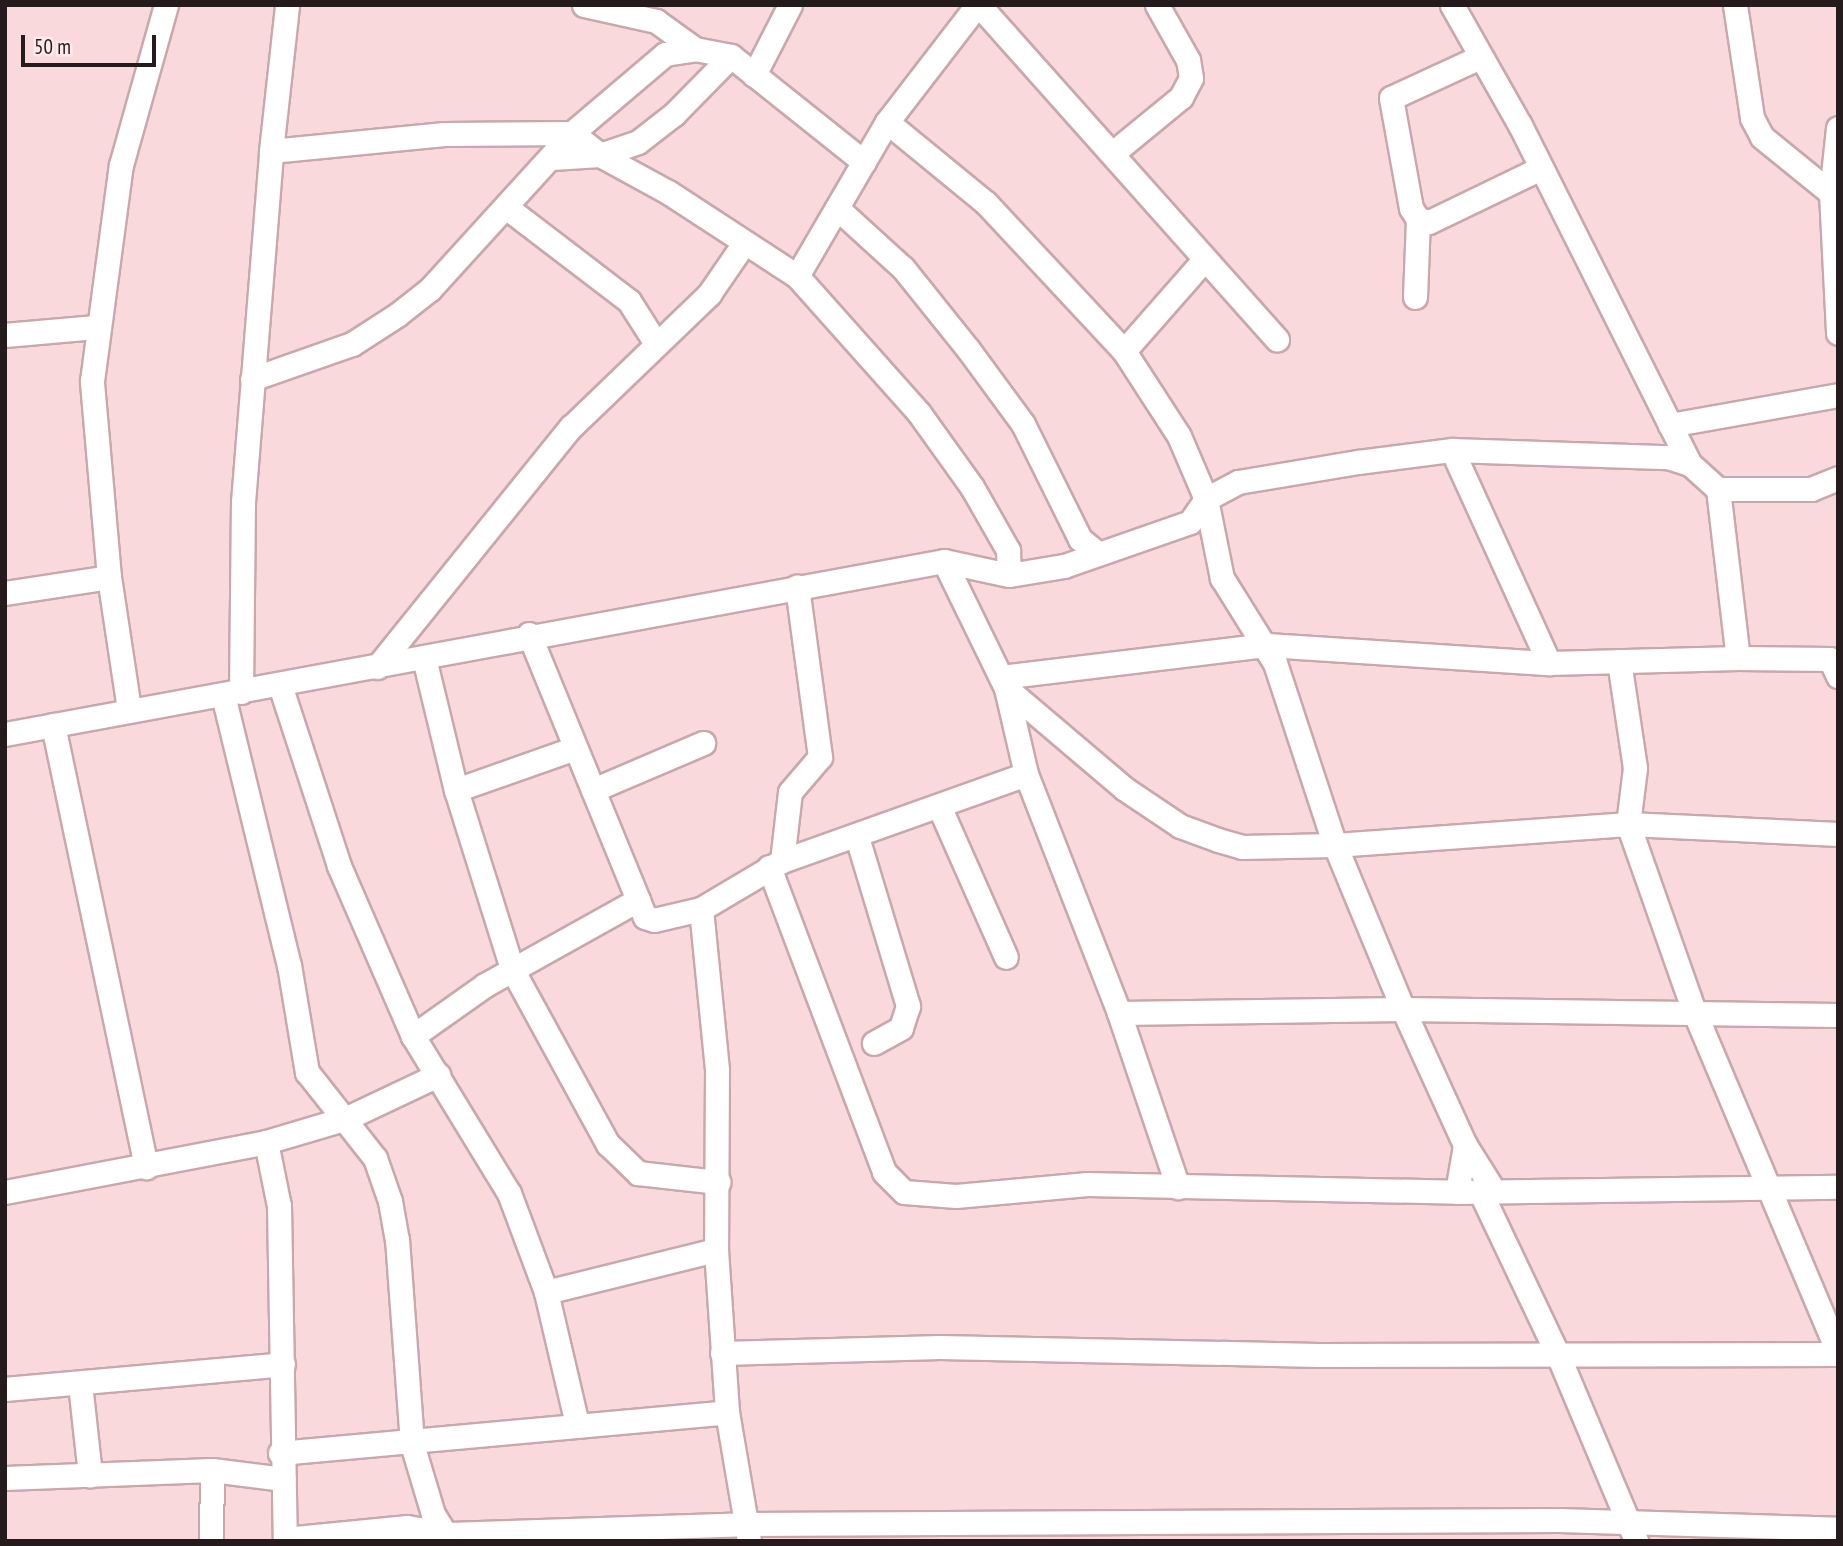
<!DOCTYPE html>
<style>
body{margin:0}
#map{position:relative;width:1843px;height:1546px;overflow:hidden;background:#fad9dc;font-family:"PT Sans Narrow",sans-serif}
div>[style]{position:absolute}
.roads{filter:drop-shadow(2px 0 #c8a8ab) drop-shadow(-2px 0 #c8a8ab) drop-shadow(0 2px #c8a8ab) drop-shadow(0 -2px #c8a8ab)}
.minor>*{height:23px;margin:-11.5px;padding:0 11.5px;transform-origin:11.5px;border-radius:11.5px;background:#fff}
span{translate:-50% -50%;white-space:nowrap;text-align:center;line-height:1.15;-webkit-text-stroke:7px #feeaec;paint-order:stroke}
.frame{position:absolute;inset:0;border:7px solid #261b1c;pointer-events:none}
.scale{position:absolute;left:21px;top:35px;width:135px;height:32px;box-sizing:border-box;border:4px solid #261b1c;border-top:0;padding-left:9px;font-size:21px;line-height:24px;white-space:nowrap;color:#261b1c;-webkit-text-stroke:5px #feeaec;paint-order:stroke}
</style>
<div id="map">
<div class="roads">
<div class="minor">
<i style="left:584px;top:5px;width:74px;rotate:12.5deg"></i>
<i style="left:656px;top:21px;width:48px;rotate:35.7deg"></i>
<i style="left:979px;top:5px;width:448px;rotate:48.3deg"></i>
<i style="left:1452px;top:5px;width:138px;rotate:60.5deg"></i>
<i style="left:1520px;top:125px;width:379px;rotate:63.4deg"></i>
<i style="left:1735px;top:5px;width:114px;rotate:81.4deg"></i>
<i style="left:1752px;top:118px;width:21px;rotate:62deg"></i>
<i style="left:1762px;top:137px;width:89px;rotate:39.1deg"></i>
<i style="left:1480px;top:57px;width:98px;rotate:155.3deg"></i>
<i style="left:1391px;top:98px;width:112px;rotate:79.7deg"></i>
<i style="left:1411px;top:208px;width:13px;rotate:58deg"></i>
<i style="left:1418px;top:219px;width:11px;rotate:15deg"></i>
<i style="left:1429px;top:222px;width:124px;rotate:-25.7deg"></i>
<i style="left:754px;top:75px;width:79px;rotate:-62.8deg"></i>
<i style="left:887px;top:122px;width:128px;rotate:39.3deg"></i>
<i style="left:986px;top:203px;width:202px;rotate:47deg"></i>
<i style="left:1124px;top:351px;width:101px;rotate:57.1deg"></i>
<i style="left:1179px;top:436px;width:69px;rotate:66.8deg"></i>
<i style="left:1206px;top:499px;width:81px;rotate:78.6deg"></i>
<i style="left:1222px;top:578px;width:100px;rotate:58.1deg"></i>
<i style="left:1275px;top:663px;width:192px;rotate:71.8deg"></i>
<i style="left:1335px;top:845px;width:178px;rotate:67.5deg"></i>
<i style="left:1403px;top:1009px;width:149px;rotate:65.5deg"></i>
<i style="left:1465px;top:1145px;width:54px;rotate:57.8deg"></i>
<i style="left:1838px;top:128px;width:65px;rotate:96.1deg"></i>
<i style="left:1831px;top:193px;width:140px;rotate:87.1deg"></i>
<i style="left:271px;top:151px;width:174px;rotate:-5.6deg"></i>
<i style="left:444px;top:134px;width:128px;rotate:-0.4deg"></i>
<i style="left:572px;top:133px;width:36px;rotate:38deg"></i>
<i style="left:600px;top:155px;width:40px;rotate:-18.9deg"></i>
<i style="left:638px;top:142px;width:46px;rotate:-37.9deg"></i>
<i style="left:674px;top:114px;width:81px;rotate:-45.5deg"></i>
<i style="left:1114px;top:152px;width:87px;rotate:-39.4deg"></i>
<i style="left:1181px;top:97px;width:21px;rotate:-62deg"></i>
<i style="left:1191px;top:78px;width:18px;rotate:-99deg"></i>
<i style="left:1188px;top:60px;width:63px;rotate:-119.4deg"></i>
<i style="left:552px;top:158px;width:48px;rotate:-3.6deg"></i>
<i style="left:600px;top:155px;width:77px;rotate:28.6deg"></i>
<i style="left:668px;top:192px;width:154px;rotate:33.1deg"></i>
<i style="left:797px;top:276px;width:183px;rotate:48.3deg"></i>
<i style="left:919px;top:413px;width:91px;rotate:54.4deg"></i>
<i style="left:972px;top:487px;width:73px;rotate:60.3deg"></i>
<i style="left:1008px;top:550px;width:25px;rotate:88deg"></i>
<i style="left:506px;top:207px;width:155px;rotate:37.4deg"></i>
<i style="left:629px;top:301px;width:49px;rotate:57.6deg"></i>
<i style="left:837px;top:208px;width:89px;rotate:42.3deg"></i>
<i style="left:903px;top:268px;width:104px;rotate:51.3deg"></i>
<i style="left:968px;top:349px;width:93px;rotate:53.7deg"></i>
<i style="left:1023px;top:424px;width:128px;rotate:63.6deg"></i>
<i style="left:1080px;top:539px;width:22px;rotate:39deg"></i>
<i style="left:797px;top:276px;width:178px;rotate:-59.7deg"></i>
<i style="left:887px;top:122px;width:148px;rotate:-52.4deg"></i>
<i style="left:1415px;top:297px;width:78px;rotate:-87.8deg"></i>
<i style="left:5px;top:335px;width:91px;rotate:-5deg"></i>
<i style="left:1124px;top:351px;width:121px;rotate:-48.7deg"></i>
<i style="left:252px;top:379px;width:106px;rotate:-19.3deg"></i>
<i style="left:352px;top:344px;width:54px;rotate:-32.8deg"></i>
<i style="left:397px;top:315px;width:42px;rotate:-38.2deg"></i>
<i style="left:430px;top:289px;width:211px;rotate:-47.7deg"></i>
<i style="left:572px;top:133px;width:122px;rotate:-40.3deg"></i>
<i style="left:665px;top:54px;width:30px;rotate:-9deg"></i>
<i style="left:695px;top:49px;width:37px;rotate:11deg"></i>
<i style="left:731px;top:56px;width:170px;rotate:38.6deg"></i>
<i style="left:1670px;top:425px;width:171px;rotate:-10.1deg"></i>
<i style="left:1452px;top:450px;width:234px;rotate:65.5deg"></i>
<i style="left:1718px;top:489px;width:170px;rotate:83.3deg"></i>
<i style="left:1738px;top:658px;width:92px;rotate:0.6deg"></i>
<i style="left:1830px;top:659px;width:19px;rotate:65deg"></i>
<i style="left:944px;top:561px;width:141px;rotate:64deg"></i>
<i style="left:1006px;top:688px;width:156px;rotate:40.3deg"></i>
<i style="left:1125px;top:789px;width:66px;rotate:33.9deg"></i>
<i style="left:1180px;top:826px;width:40px;rotate:20.2deg"></i>
<i style="left:1218px;top:840px;width:25px;rotate:16deg"></i>
<i style="left:1242px;top:847px;width:93px;rotate:-1.2deg"></i>
<i style="left:1335px;top:845px;width:294px;rotate:-4.1deg"></i>
<i style="left:1628px;top:824px;width:210px;rotate:2.7deg"></i>
<i style="left:5px;top:593px;width:105px;rotate:-8.7deg"></i>
<i style="left:529px;top:634px;width:287px;rotate:67.7deg"></i>
<i style="left:638px;top:900px;width:18px;rotate:68deg"></i>
<i style="left:645px;top:917px;width:9px;rotate:18deg"></i>
<i style="left:654px;top:920px;width:48px;rotate:-13.2deg"></i>
<i style="left:701px;top:909px;width:94px;rotate:-30.7deg"></i>
<i style="left:782px;top:861px;width:259px;rotate:-19.6deg"></i>
<i style="left:424px;top:658px;width:136px;rotate:76.4deg"></i>
<i style="left:456px;top:790px;width:188px;rotate:72.6deg"></i>
<i style="left:512px;top:969px;width:200px;rotate:61.3deg"></i>
<i style="left:608px;top:1144px;width:42px;rotate:44deg"></i>
<i style="left:638px;top:1173px;width:81px;rotate:6.4deg"></i>
<i style="left:1619px;top:661px;width:108px;rotate:81.5deg"></i>
<i style="left:1635px;top:768px;width:56px;rotate:97.1deg"></i>
<i style="left:1628px;top:824px;width:198px;rotate:70.6deg"></i>
<i style="left:1694px;top:1011px;width:370px;rotate:67.1deg"></i>
<i style="left:377px;top:667px;width:309px;rotate:-51.1deg"></i>
<i style="left:571px;top:427px;width:192px;rotate:-43.9deg"></i>
<i style="left:709px;top:294px;width:62px;rotate:-55.5deg"></i>
<i style="left:1001px;top:677px;width:268px;rotate:-6.9deg"></i>
<i style="left:1267px;top:645px;width:283px;rotate:3.7deg"></i>
<i style="left:1549px;top:663px;width:189px;rotate:-1.5deg"></i>
<i style="left:280px;top:685px;width:190px;rotate:71.9deg"></i>
<i style="left:339px;top:866px;width:185px;rotate:66.5deg"></i>
<i style="left:413px;top:1036px;width:184px;rotate:58.6deg"></i>
<i style="left:509px;top:1193px;width:106px;rotate:69.5deg"></i>
<i style="left:546px;top:1292px;width:136px;rotate:76.8deg"></i>
<i style="left:1006px;top:688px;width:88px;rotate:76.9deg"></i>
<i style="left:1026px;top:774px;width:256px;rotate:68.7deg"></i>
<i style="left:1119px;top:1013px;width:184px;rotate:71.3deg"></i>
<i style="left:241px;top:692px;width:190px;rotate:-89.4deg"></i>
<i style="left:243px;top:502px;width:352px;rotate:-85.4deg"></i>
<i style="left:271px;top:151px;width:147px;rotate:-83.7deg"></i>
<i style="left:223px;top:695px;width:278px;rotate:76.3deg"></i>
<i style="left:289px;top:965px;width:109px;rotate:80.5deg"></i>
<i style="left:307px;top:1072px;width:110px;rotate:51.7deg"></i>
<i style="left:375px;top:1158px;width:46px;rotate:70.8deg"></i>
<i style="left:390px;top:1201px;width:39px;rotate:80deg"></i>
<i style="left:397px;top:1239px;width:206px;rotate:85.8deg"></i>
<i style="left:412px;top:1444px;width:73px;rotate:73.3deg"></i>
<i style="left:433px;top:1514px;width:32px;rotate:58deg"></i>
<i style="left:129px;top:709px;width:134px;rotate:-98.6deg"></i>
<i style="left:109px;top:577px;width:197px;rotate:-95deg"></i>
<i style="left:92px;top:381px;width:218px;rotate:-82.4deg"></i>
<i style="left:121px;top:165px;width:166px;rotate:-74.3deg"></i>
<i style="left:53px;top:725px;width:452px;rotate:78.1deg"></i>
<i style="left:5px;top:734px;width:955px;rotate:-10.44deg"></i>
<i style="left:944px;top:561px;width:66px;rotate:12.2deg"></i>
<i style="left:1009px;top:575px;width:56px;rotate:-9.3deg"></i>
<i style="left:1064px;top:566px;width:133px;rotate:-19.2deg"></i>
<i style="left:1190px;top:522px;width:28px;rotate:-55deg"></i>
<i style="left:1206px;top:499px;width:36px;rotate:-28deg"></i>
<i style="left:1238px;top:482px;width:122px;rotate:-9.5deg"></i>
<i style="left:1358px;top:462px;width:95px;rotate:-7.3deg"></i>
<i style="left:1452px;top:450px;width:216px;rotate:1.9deg"></i>
<i style="left:1668px;top:457px;width:23px;rotate:18deg"></i>
<i style="left:1690px;top:464px;width:38px;rotate:42deg"></i>
<i style="left:1718px;top:489px;width:93px"></i>
<i style="left:1811px;top:489px;width:29px;rotate:-22deg"></i>
<i style="left:456px;top:790px;width:126px;rotate:-19.4deg"></i>
<i style="left:593px;top:790px;width:120px;rotate:-23.1deg"></i>
<i style="left:939px;top:806px;width:165px;rotate:66.1deg"></i>
<i style="left:857px;top:837px;width:177px;rotate:73.2deg"></i>
<i style="left:908px;top:1006px;width:23px;rotate:108deg"></i>
<i style="left:901px;top:1028px;width:31px;rotate:151deg"></i>
<i style="left:782px;top:861px;width:69px;rotate:-83.4deg"></i>
<i style="left:790px;top:792px;width:46px;rotate:-49.4deg"></i>
<i style="left:820px;top:757px;width:172px;rotate:-97.7deg"></i>
<i style="left:769px;top:867px;width:326px;rotate:69.3deg"></i>
<i style="left:884px;top:1172px;width:28px;rotate:45deg"></i>
<i style="left:904px;top:1192px;width:52px;rotate:4.4deg"></i>
<i style="left:956px;top:1196px;width:132px;rotate:-5.2deg"></i>
<i style="left:1087px;top:1184px;width:370px;rotate:1.2deg"></i>
<i style="left:1457px;top:1192px;width:381px;rotate:-0.8deg"></i>
<i style="left:701px;top:909px;width:162px;rotate:84.3deg"></i>
<i style="left:717px;top:1070px;width:180px;rotate:90.3deg"></i>
<i style="left:716px;top:1250px;width:162px;rotate:86.1deg"></i>
<i style="left:727px;top:1412px;width:131px;rotate:80.3deg"></i>
<i style="left:1119px;top:1013px;width:284px;rotate:-0.8deg"></i>
<i style="left:1403px;top:1009px;width:435px;rotate:0.8deg"></i>
<i style="left:413px;top:1036px;width:88px;rotate:-35.3deg"></i>
<i style="left:485px;top:985px;width:175px;rotate:-29.1deg"></i>
<i style="left:266px;top:1142px;width:65px;rotate:78.5deg"></i>
<i style="left:279px;top:1206px;width:335px;rotate:89deg"></i>
<i style="left:1480px;top:1191px;width:182px;rotate:64.6deg"></i>
<i style="left:1558px;top:1355px;width:202px;rotate:67.2deg"></i>
<i style="left:5px;top:1192px;width:266px;rotate:-10.8deg"></i>
<i style="left:266px;top:1142px;width:84px;rotate:-16.5deg"></i>
<i style="left:347px;top:1118px;width:101px;rotate:-25.3deg"></i>
<i style="left:1457px;top:1192px;width:48px;rotate:-80.3deg"></i>
<i style="left:546px;top:1292px;width:175px;rotate:-13.9deg"></i>
<i style="left:722px;top:1353px;width:218px;rotate:-1.6deg"></i>
<i style="left:940px;top:1347px;width:378px;rotate:1.2deg"></i>
<i style="left:1318px;top:1355px;width:520px;rotate:-0.11deg"></i>
<i style="left:80px;top:1384px;width:92px;rotate:83.7deg"></i>
<i style="left:5px;top:1389px;width:279px;rotate:-5.1deg"></i>
<i style="left:280px;top:1453px;width:449px;rotate:-5.2deg"></i>
<i style="left:5px;top:1478px;width:207px;rotate:-2.2deg"></i>
<i style="left:212px;top:1470px;width:72px;rotate:7.2deg"></i>
<i style="left:285px;top:1539px;width:123px;rotate:-5.6deg"></i>
<i style="left:407px;top:1527px;width:42px;rotate:9.7deg"></i>
<i style="left:448px;top:1534px;width:296px;rotate:-1.9deg"></i>
<i style="left:744px;top:1524px;width:815px;rotate:-0.28deg"></i>
<i style="left:1559px;top:1520px;width:279px;rotate:1.8deg"></i>
<i style="left:211px;top:1541px;width:71px;rotate:-89.2deg"></i>
</div>
</div>
<div class="frame"></div>
<div class="scale">50 m</div>
</div>
